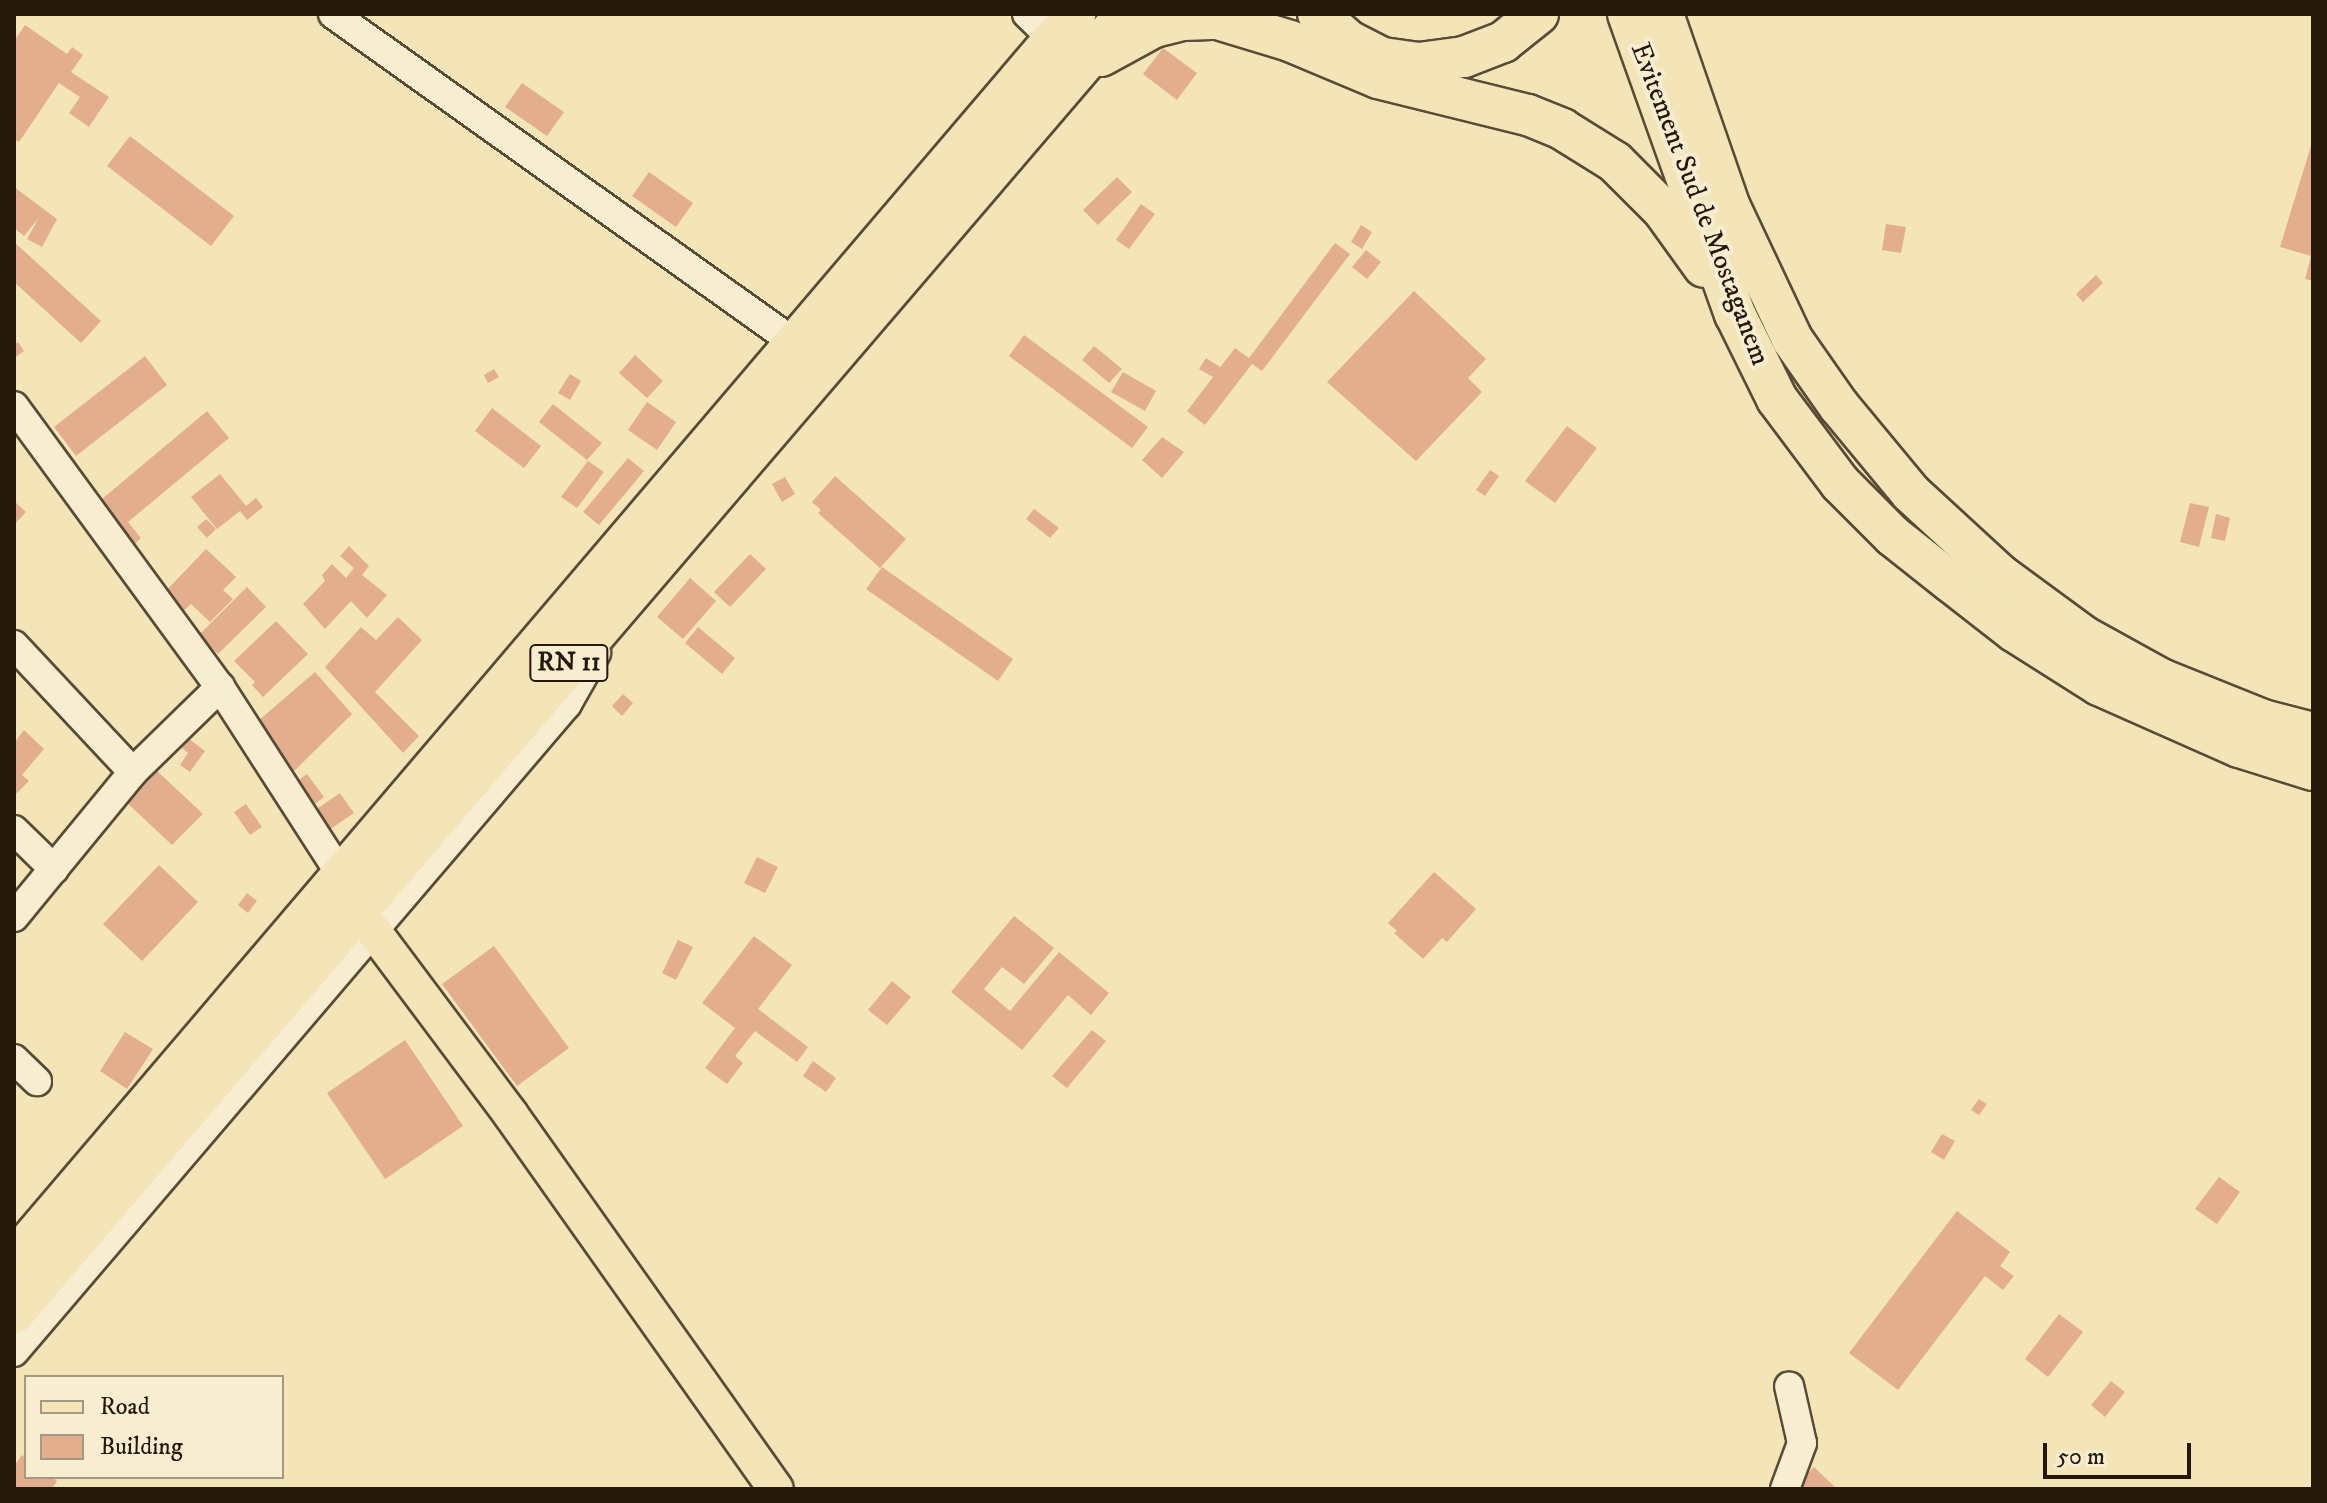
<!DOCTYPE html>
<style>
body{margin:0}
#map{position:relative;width:2327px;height:1503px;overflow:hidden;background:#f3e5b8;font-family:"IM FELL DW Pica",serif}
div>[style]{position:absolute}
.building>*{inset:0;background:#e3ae8e}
.roads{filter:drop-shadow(2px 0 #594b35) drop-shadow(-2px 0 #594b35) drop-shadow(0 2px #594b35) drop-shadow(0 -2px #594b35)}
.minor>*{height:28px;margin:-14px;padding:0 14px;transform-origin:14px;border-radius:14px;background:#f7eed1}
.major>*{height:34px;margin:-17px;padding:0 17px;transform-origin:17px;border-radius:17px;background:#f3e5b8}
.highway>*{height:40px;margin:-20px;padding:0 20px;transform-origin:20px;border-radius:20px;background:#f3e5b8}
span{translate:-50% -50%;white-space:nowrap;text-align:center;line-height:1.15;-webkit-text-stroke:8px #f7eed1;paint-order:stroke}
.shield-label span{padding:2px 6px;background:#f7eed1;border:2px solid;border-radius:6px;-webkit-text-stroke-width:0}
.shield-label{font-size:26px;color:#261809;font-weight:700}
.street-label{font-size:28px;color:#261809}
.frame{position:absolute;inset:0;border:16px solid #261809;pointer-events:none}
.legend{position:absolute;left:24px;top:1375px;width:260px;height:104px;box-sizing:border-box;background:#f7eed1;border:2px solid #a39881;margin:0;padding:10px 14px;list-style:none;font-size:24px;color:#261809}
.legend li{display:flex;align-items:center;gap:16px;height:40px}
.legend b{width:40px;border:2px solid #a39881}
.scale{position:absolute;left:2043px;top:1443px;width:148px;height:36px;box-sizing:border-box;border:4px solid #261809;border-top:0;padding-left:10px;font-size:24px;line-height:28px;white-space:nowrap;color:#261809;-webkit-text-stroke:6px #f7eed1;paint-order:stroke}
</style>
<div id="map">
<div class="building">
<i style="clip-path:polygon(25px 25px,67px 54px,72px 47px,83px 55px,71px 72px,109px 97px,89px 127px,69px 113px,80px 97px,59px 83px,19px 142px,14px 139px,14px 41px)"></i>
<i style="clip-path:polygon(1163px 48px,1197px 73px,1177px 100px,1143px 74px)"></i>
<i style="clip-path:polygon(522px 83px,564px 112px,547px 136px,505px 107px)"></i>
<i style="clip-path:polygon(130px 136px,234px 216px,211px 246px,107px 166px)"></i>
<i style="clip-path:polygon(2313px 139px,2313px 281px,2305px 279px,2311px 256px,2280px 247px)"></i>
<i style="clip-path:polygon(649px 172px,693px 203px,676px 227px,632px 196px)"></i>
<i style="clip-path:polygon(1117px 177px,1132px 192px,1098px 225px,1083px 210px)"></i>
<i style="clip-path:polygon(14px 187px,57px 219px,42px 247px,27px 239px,38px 219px,24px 236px,14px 228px)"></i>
<i style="clip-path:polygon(1141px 204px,1155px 214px,1129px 249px,1116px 240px)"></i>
<i style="clip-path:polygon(1886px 224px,1906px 227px,1901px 253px,1882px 250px)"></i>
<i style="clip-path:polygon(1361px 225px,1372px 232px,1362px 249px,1351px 242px)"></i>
<i style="clip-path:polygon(14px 242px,101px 321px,81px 343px,14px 282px)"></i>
<i style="clip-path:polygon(1335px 243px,1350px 254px,1262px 371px,1252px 364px,1205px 425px,1187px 411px,1213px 377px,1199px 369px,1206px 358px,1220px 367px,1215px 374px,1235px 348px,1249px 358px)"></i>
<i style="clip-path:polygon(1366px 250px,1381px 262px,1367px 279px,1352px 267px)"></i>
<i style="clip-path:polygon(2096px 275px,2103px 283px,2083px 302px,2076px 294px)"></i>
<i style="clip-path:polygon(1414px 291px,1486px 359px,1468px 378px,1482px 392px,1416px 461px,1327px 382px)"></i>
<i style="clip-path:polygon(1024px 335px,1148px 427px,1132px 448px,1009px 356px)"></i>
<i style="clip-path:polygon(18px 342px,24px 351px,14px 358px,14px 345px)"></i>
<i style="clip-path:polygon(1094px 346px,1122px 369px,1109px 383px,1082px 360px)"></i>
<i style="clip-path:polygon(635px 355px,663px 381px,647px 398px,619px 373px)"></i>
<i style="clip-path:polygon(145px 356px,167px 385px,76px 456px,54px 427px)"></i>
<i style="clip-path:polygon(494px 369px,499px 377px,488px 383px,484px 375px)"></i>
<i style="clip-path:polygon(1123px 372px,1156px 391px,1145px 411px,1111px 392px)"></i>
<i style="clip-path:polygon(570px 374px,581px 381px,570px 400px,558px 393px)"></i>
<i style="clip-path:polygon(647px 402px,676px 422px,657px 450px,628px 430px)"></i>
<i style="clip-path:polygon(553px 404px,602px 443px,587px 460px,539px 422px)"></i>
<i style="clip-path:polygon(492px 408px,541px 446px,524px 468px,475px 431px)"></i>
<i style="clip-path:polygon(207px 411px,229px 438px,128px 522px,141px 538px,132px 547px,96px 504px)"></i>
<i style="clip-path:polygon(1567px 426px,1597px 448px,1555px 503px,1525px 481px)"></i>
<i style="clip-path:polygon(1162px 437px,1184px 452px,1162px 478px,1142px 460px)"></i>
<i style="clip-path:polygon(628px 458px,644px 471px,599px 525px,583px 512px)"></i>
<i style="clip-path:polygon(588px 461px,604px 472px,577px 508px,561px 497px)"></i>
<i style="clip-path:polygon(1490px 470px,1499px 476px,1485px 496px,1476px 490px)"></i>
<i style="clip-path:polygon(220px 474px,246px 506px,256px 498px,263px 507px,247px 520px,240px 511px,217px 529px,191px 497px)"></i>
<i style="clip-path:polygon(835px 476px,906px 539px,880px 568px,818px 513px,821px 510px,812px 502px)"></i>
<i style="clip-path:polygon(785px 477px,795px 494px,782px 502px,772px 484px)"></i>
<i style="clip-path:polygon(14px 501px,26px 512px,14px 525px)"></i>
<i style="clip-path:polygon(2190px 503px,2209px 507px,2199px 547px,2180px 542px)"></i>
<i style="clip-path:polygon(1034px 509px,1059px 528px,1050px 538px,1026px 519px)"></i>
<i style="clip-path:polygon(2216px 514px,2230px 518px,2225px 541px,2211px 538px)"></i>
<i style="clip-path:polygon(206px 519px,216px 529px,207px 538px,197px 527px)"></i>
<i style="clip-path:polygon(349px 546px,369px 566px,362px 575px,387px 595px,367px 618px,351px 601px,325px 629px,303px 604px,325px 581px,322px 575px,332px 564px,346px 578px,354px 568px,340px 556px)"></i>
<i style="clip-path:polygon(206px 549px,236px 577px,223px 590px,233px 599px,210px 622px,191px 604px,180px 614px,161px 596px)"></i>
<i style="clip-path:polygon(750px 554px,766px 569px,730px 607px,714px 592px)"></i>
<i style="clip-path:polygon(882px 567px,1013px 659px,998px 681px,866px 589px)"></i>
<i style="clip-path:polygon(690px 578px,716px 601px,683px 639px,657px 617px)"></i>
<i style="clip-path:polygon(247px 587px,266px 607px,218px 654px,199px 635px)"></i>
<i style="clip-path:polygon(398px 617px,422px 640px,375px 692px,419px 736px,403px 753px,325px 667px,361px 627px,376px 640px)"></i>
<i style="clip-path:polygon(276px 621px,308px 654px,263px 697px,252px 685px,255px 682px,234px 661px)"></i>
<i style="clip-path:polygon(698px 627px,735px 658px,722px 674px,685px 643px)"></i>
<i style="clip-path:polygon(315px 672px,352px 714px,288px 777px,253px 725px)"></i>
<i style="clip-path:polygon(623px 694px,633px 703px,622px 716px,612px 706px)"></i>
<i style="clip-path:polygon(24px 730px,44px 749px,22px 775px,29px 781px,14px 796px,14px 743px)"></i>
<i style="clip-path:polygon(189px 739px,205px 751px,190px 772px,180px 765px,188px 753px,182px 748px)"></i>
<i style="clip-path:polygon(155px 769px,203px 814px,172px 845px,125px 801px)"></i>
<i style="clip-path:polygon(307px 774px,324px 797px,312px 806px,296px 782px)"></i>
<i style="clip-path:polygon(340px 793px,354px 813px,329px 830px,315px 810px)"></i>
<i style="clip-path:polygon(246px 804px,262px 827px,250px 835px,234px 812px)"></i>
<i style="clip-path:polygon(757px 857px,778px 867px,765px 893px,744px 883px)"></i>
<i style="clip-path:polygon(159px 865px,198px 902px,142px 961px,103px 924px)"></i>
<i style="clip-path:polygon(1434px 872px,1476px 909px,1447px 942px,1442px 938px,1423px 959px,1394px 933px,1397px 931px,1388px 923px)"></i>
<i style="clip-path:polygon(247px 893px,257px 901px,248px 913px,238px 905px)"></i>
<i style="clip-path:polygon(1014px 916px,1054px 948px,1024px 984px,1002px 967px,984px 989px,1010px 1011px,1059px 952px,1109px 993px,1091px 1015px,1068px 995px,1022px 1050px,951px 992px)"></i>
<i style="clip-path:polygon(754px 936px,792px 965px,758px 1009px,808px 1047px,797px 1062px,755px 1031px,735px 1056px,743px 1063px,727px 1084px,705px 1068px,735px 1028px,702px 1003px)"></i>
<i style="clip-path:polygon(678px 940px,693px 947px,676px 980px,662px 973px)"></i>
<i style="clip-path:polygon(494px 946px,569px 1048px,517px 1086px,442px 984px)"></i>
<i style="clip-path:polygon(892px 981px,911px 997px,887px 1025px,868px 1010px)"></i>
<i style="clip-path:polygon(1092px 1030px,1106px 1041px,1067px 1088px,1052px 1076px)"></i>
<i style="clip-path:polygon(125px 1032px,153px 1049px,127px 1089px,100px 1071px)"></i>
<i style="clip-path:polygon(405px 1040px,463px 1126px,385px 1179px,327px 1093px)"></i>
<i style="clip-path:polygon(813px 1061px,836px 1078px,826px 1092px,803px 1076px)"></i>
<i style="clip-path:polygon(1979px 1099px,1987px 1104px,1979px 1115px,1971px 1110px)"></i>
<i style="clip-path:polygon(1942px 1134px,1955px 1141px,1944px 1160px,1931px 1152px)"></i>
<i style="clip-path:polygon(2219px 1177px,2240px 1192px,2217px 1224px,2195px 1209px)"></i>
<i style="clip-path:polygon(1957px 1211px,2010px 1252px,2000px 1266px,2014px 1276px,2003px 1290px,1985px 1276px,1898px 1390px,1849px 1353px)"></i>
<i style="clip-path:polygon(2059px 1314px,2083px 1332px,2048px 1377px,2025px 1359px)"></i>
<i style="clip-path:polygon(2111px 1381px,2125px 1392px,2105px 1417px,2091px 1405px)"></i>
<i style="clip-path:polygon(22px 1455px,26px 1458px,26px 1477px,52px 1477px,57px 1481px,52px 1489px,14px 1489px,14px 1466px)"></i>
<i style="clip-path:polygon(1814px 1467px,1837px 1489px,1792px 1489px)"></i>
</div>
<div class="roads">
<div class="minor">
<i style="left:333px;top:14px;width:567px;rotate:35.46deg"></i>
<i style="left:1027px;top:14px;width:36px;rotate:44deg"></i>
<i style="left:14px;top:406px;width:348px;rotate:53.8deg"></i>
<i style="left:220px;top:687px;width:225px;rotate:57.2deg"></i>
<i style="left:14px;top:645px;width:174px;rotate:46.9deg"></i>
<i style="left:14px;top:830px;width:56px;rotate:44.3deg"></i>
<i style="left:14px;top:917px;width:188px;rotate:-50.6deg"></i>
<i style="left:133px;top:772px;width:122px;rotate:-44.3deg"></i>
<i style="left:14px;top:1059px;width:32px;rotate:44deg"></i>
<i style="left:14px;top:1352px;width:852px;rotate:-49.52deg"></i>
<i style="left:567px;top:704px;width:59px;rotate:-60.4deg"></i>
<i style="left:1785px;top:1489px;width:49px;rotate:-69.7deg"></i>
<i style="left:1802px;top:1443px;width:58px;rotate:-102.8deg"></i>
</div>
<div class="major">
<i style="left:372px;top:929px;width:232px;rotate:53.2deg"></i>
<i style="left:511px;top:1115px;width:458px;rotate:54.7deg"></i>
</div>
<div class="highway">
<i style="left:1318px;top:14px;width:41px;rotate:41.1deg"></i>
<i style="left:1349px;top:41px;width:38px;rotate:27deg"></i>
<i style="left:1383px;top:58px;width:36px;rotate:8deg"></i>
<i style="left:1419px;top:63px;width:45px;rotate:-7.6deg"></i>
<i style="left:1464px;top:57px;width:42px;rotate:-21deg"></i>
<i style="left:1503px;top:42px;width:45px;rotate:-38.7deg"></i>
<i style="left:1628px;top:14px;width:319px;rotate:70.4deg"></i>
<i style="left:1735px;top:314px;width:95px;rotate:63.7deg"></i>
<i style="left:1777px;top:399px;width:105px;rotate:53.1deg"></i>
<i style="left:1840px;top:483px;width:75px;rotate:45deg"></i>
<i style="left:1893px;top:536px;width:74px;rotate:38.4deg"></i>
<i style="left:1951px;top:582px;width:80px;rotate:37.9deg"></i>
<i style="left:2014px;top:631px;width:101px;rotate:32.4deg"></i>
<i style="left:2099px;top:685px;width:153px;rotate:23.9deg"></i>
<i style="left:2239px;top:747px;width:77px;rotate:17.3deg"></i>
<i style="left:1663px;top:14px;width:204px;rotate:70.9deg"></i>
<i style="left:1730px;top:207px;width:146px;rotate:64.8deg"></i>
<i style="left:1792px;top:339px;width:82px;rotate:55deg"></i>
<i style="left:1839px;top:406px;width:113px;rotate:50.4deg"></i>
<i style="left:1911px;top:493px;width:120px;rotate:42.6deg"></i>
<i style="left:1999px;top:574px;width:104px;rotate:36.4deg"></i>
<i style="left:2083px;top:636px;width:89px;rotate:28.9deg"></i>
<i style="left:2161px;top:679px;width:110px;rotate:21.9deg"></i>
<i style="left:2263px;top:720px;width:52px;rotate:14.6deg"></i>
<i style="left:1101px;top:56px;width:60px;rotate:-28.7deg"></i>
<i style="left:1154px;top:27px;width:30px;rotate:-14deg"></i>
<i style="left:1183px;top:20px;width:35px;rotate:-2deg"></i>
<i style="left:1218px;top:19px;width:75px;rotate:17deg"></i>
<i style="left:1290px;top:41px;width:95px;rotate:22.8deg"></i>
<i style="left:1378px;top:78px;width:154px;rotate:13.9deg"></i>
<i style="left:1528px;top:115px;width:37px;rotate:22deg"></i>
<i style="left:1562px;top:129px;width:62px;rotate:31.9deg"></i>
<i style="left:1615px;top:162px;width:68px;rotate:45deg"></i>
<i style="left:1663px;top:210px;width:70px;rotate:54.3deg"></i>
<i style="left:14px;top:1260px;width:1637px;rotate:-49.58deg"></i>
<i style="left:14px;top:1313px;width:1710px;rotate:-49.44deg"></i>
</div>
</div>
<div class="shield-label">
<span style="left:569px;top:663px">RN 11</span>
</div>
<div class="street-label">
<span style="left:1700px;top:204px;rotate:69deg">Evitement Sud de Mostaganem</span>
</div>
<div class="frame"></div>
<ul class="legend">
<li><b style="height:10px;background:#f3e5b8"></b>Road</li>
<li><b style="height:22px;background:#e3ae8e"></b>Building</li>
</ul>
<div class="scale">50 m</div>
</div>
